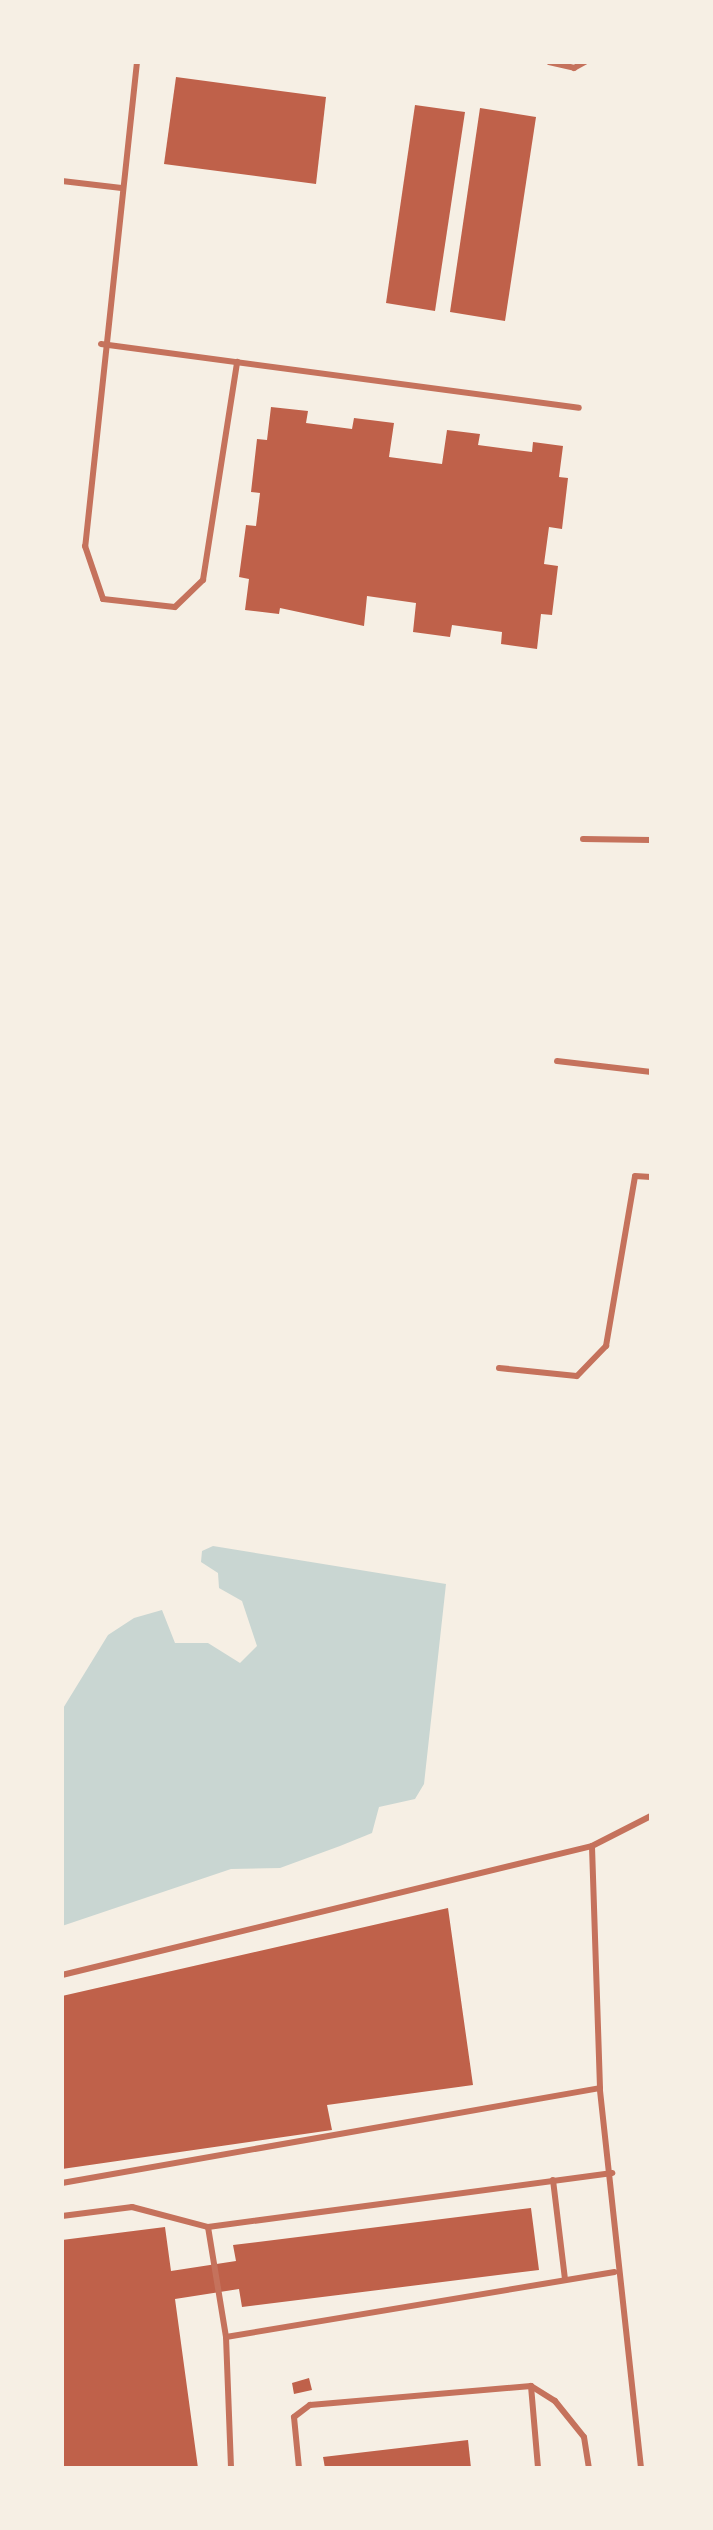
<!DOCTYPE html>
<style>
body{margin:0}
#map{position:relative;width:713px;height:2530px;overflow:hidden;background:#f6efe4;font-family:Signika,sans-serif}
div>[style]{position:absolute}
.water>*{inset:0;background:#c9d6d2}
.building>*{inset:0;background:#bf614a}
.service>*{height:6px;margin:-3px;padding:0 3px;transform-origin:3px;border-radius:3px;background:#c5725c}
span{translate:-50% -50%;white-space:nowrap;text-align:center;line-height:1.15;-webkit-text-stroke:6px #f6efe4;paint-order:stroke}
.frame{position:absolute;inset:0;border:64px solid #f6efe4;pointer-events:none}
</style>
<div id="map">
<div class="water">
<i style="clip-path:polygon(213px 1546px,446px 1584px,424px 1784px,415px 1799px,379px 1807px,372px 1833px,340px 1846px,280px 1868px,231px 1869px,62px 1926px,62px 1710px,108px 1635px,134px 1618px,162px 1610px,175px 1643px,208px 1643px,240px 1663px,257px 1646px,242px 1601px,219px 1588px,218px 1573px,201px 1562px,202px 1551px)"></i>
</div>
<div class="building">
<i style="clip-path:polygon(176px 77px,326px 97px,316px 184px,164px 164px)"></i>
<i style="clip-path:polygon(415px 105px,465px 112px,435px 311px,386px 303px)"></i>
<i style="clip-path:polygon(480px 108px,536px 117px,505px 321px,450px 312px)"></i>
<i style="clip-path:polygon(271px 407px,308px 411px,306px 423px,352px 429px,354px 418px,394px 423px,389px 457px,442px 464px,447px 430px,480px 434px,478px 445px,532px 452px,533px 442px,563px 446px,559px 477px,568px 478px,562px 529px,549px 527px,544px 564px,558px 566px,552px 615px,541px 614px,537px 649px,501px 644px,502px 632px,452px 625px,450px 637px,413px 632px,416px 603px,367px 596px,364px 626px,280px 608px,279px 614px,245px 610px,249px 579px,239px 577px,246px 525px,256px 526px,260px 493px,251px 492px,257px 439px,267px 440px)"></i>
<i style="clip-path:polygon(448px 1908px,473px 2085px,327px 2105px,332px 2130px,62px 2169px,62px 1996px)"></i>
<i style="clip-path:polygon(531px 2208px,539px 2270px,242px 2307px,239px 2289px,175px 2299px,198px 2468px,62px 2468px,62px 2240px,165px 2227px,171px 2271px,236px 2261px,233px 2245px)"></i>
<i style="clip-path:polygon(309px 2378px,312px 2390px,294px 2394px,292px 2383px)"></i>
<i style="clip-path:polygon(468px 2440px,471px 2468px,325px 2468px,323px 2457px)"></i>
</div>
<div class="service">
<i style="left:137px;top:62px;width:487px;rotate:96.1deg"></i>
<i style="left:85px;top:546px;width:56px;rotate:71.2deg"></i>
<i style="left:103px;top:599px;width:72px;rotate:6.3deg"></i>
<i style="left:175px;top:607px;width:39px;rotate:-44deg"></i>
<i style="left:203px;top:580px;width:221px;rotate:-81.1deg"></i>
<i style="left:549px;top:62px;width:26px;rotate:13deg"></i>
<i style="left:574px;top:68px;width:13px;rotate:-29deg"></i>
<i style="left:62px;top:181px;width:60px;rotate:6.7deg"></i>
<i style="left:101px;top:344px;width:482px;rotate:7.6deg"></i>
<i style="left:583px;top:839px;width:68px;rotate:0.8deg"></i>
<i style="left:557px;top:1061px;width:95px;rotate:6.7deg"></i>
<i style="left:499px;top:1368px;width:78px;rotate:5.9deg"></i>
<i style="left:577px;top:1376px;width:42px;rotate:-46deg"></i>
<i style="left:606px;top:1346px;width:172px;rotate:-80.3deg"></i>
<i style="left:635px;top:1176px;width:16px;rotate:4deg"></i>
<i style="left:62px;top:1975px;width:545px;rotate:-13.68deg"></i>
<i style="left:553px;top:2180px;width:100px;rotate:83.1deg"></i>
<i style="left:62px;top:2183px;width:546px;rotate:-10.01deg"></i>
<i style="left:62px;top:2216px;width:71px;rotate:-7.3deg"></i>
<i style="left:132px;top:2207px;width:79px;rotate:14.7deg"></i>
<i style="left:208px;top:2227px;width:408px;rotate:-7.6deg"></i>
<i style="left:208px;top:2227px;width:111px;rotate:80.7deg"></i>
<i style="left:226px;top:2337px;width:131px;rotate:87.8deg"></i>
<i style="left:226px;top:2337px;width:394px;rotate:-9.5deg"></i>
<i style="left:531px;top:2386px;width:82px;rotate:85.1deg"></i>
<i style="left:299px;top:2468px;width:51px;rotate:-95.6deg"></i>
<i style="left:294px;top:2417px;width:20px;rotate:-37deg"></i>
<i style="left:310px;top:2405px;width:222px;rotate:-4.9deg"></i>
<i style="left:531px;top:2386px;width:28px;rotate:32deg"></i>
<i style="left:555px;top:2401px;width:46px;rotate:51.1deg"></i>
<i style="left:584px;top:2437px;width:31px;rotate:81deg"></i>
<i style="left:641px;top:2468px;width:382px;rotate:-96.2deg"></i>
<i style="left:600px;top:2088px;width:242px;rotate:-91.9deg"></i>
<i style="left:592px;top:1846px;width:66px;rotate:-27deg"></i>
</div>
<div class="frame"></div>
</div>
